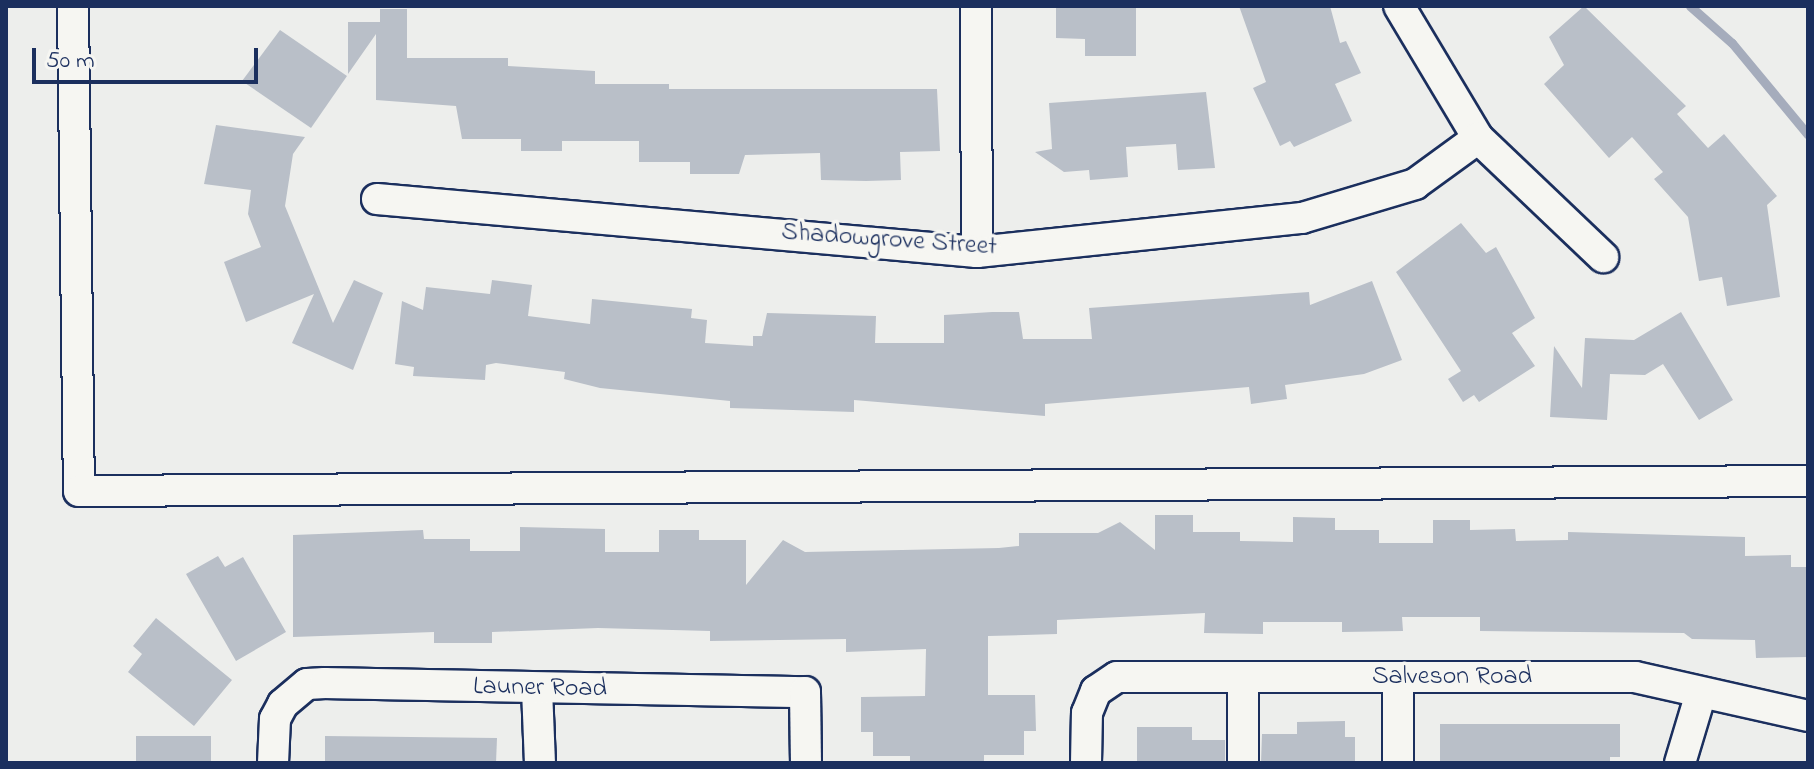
<!DOCTYPE html>
<style>
body{margin:0}
#map{position:relative;width:1814px;height:769px;overflow:hidden;background:#edeeec;font-family:"Indie Flower",sans-serif}
div>[style]{position:absolute}
.stream>*{height:9px;margin:-4.5px;padding:0 4.5px;transform-origin:4.5px;border-radius:4.5px;background:#a5acbc}
.building>*{inset:0;background:#b9bfc8}
.roads{filter:drop-shadow(2px 0 #1b2f5e) drop-shadow(-2px 0 #1b2f5e) drop-shadow(0 2px #1b2f5e) drop-shadow(0 -2px #1b2f5e)}
.minor>*{height:30px;margin:-15px;padding:0 15px;transform-origin:15px;border-radius:15px;background:#f6f6f2}
span{translate:-50% -50%;white-space:nowrap;text-align:center;line-height:1.15;-webkit-text-stroke:7px #f6f6f2;paint-order:stroke}
.street-label{font-size:26px;color:#1b2f5e}
.frame{position:absolute;inset:0;border:8px solid #1b2f5e;pointer-events:none}
.scale{position:absolute;left:32px;top:48px;width:226px;height:36px;box-sizing:border-box;border:4px solid #1b2f5e;border-top:0;padding-left:10px;font-size:24px;line-height:28px;white-space:nowrap;color:#1b2f5e;-webkit-text-stroke:6px #f6f6f2;paint-order:stroke}
</style>
<div id="map">
<div class="stream">
<i style="left:1690px;top:6px;width:56px;rotate:41.4deg"></i>
<i style="left:1732px;top:43px;width:119px;rotate:50.4deg"></i>
</div>
<div class="building">
<i style="clip-path:polygon(1056px 6px,1136px 6px,1136px 56px,1085px 56px,1085px 39px,1056px 38px)"></i>
<i style="clip-path:polygon(1239px 6px,1330px 6px,1340px 43px,1346px 41px,1361px 73px,1335px 84px,1352px 121px,1294px 147px,1290px 141px,1280px 146px,1253px 88px,1266px 82px)"></i>
<i style="clip-path:polygon(1584px 6px,1686px 106px,1677px 114px,1708px 148px,1724px 134px,1777px 196px,1767px 205px,1780px 297px,1727px 306px,1722px 277px,1699px 281px,1688px 217px,1654px 179px,1663px 172px,1632px 137px,1609px 158px,1544px 84px,1564px 65px,1549px 37px)"></i>
<i style="clip-path:polygon(380px 9px,407px 9px,407px 58px,508px 58px,508px 66px,595px 71px,595px 84px,669px 84px,669px 89px,937px 89px,940px 151px,900px 152px,901px 180px,866px 181px,821px 180px,820px 153px,745px 155px,739px 174px,690px 174px,690px 162px,639px 162px,639px 141px,562px 141px,562px 151px,521px 151px,521px 139px,462px 139px,456px 106px,376px 100px,376px 34px,348px 74px,348px 22px,380px 22px)"></i>
<i style="clip-path:polygon(280px 30px,347px 76px,311px 128px,242px 81px)"></i>
<i style="clip-path:polygon(1206px 92px,1215px 168px,1178px 170px,1176px 144px,1126px 147px,1128px 177px,1090px 180px,1089px 170px,1064px 172px,1035px 152px,1052px 149px,1049px 103px)"></i>
<i style="clip-path:polygon(216px 125px,305px 137px,293px 154px,285px 206px,333px 323px,354px 280px,383px 293px,353px 370px,292px 343px,314px 294px,246px 322px,224px 262px,261px 247px,248px 214px,251px 190px,204px 184px)"></i>
<i style="clip-path:polygon(1461px 223px,1486px 253px,1496px 247px,1535px 318px,1512px 333px,1535px 366px,1479px 402px,1474px 395px,1463px 402px,1448px 379px,1461px 371px,1396px 272px)"></i>
<i style="clip-path:polygon(492px 280px,532px 285px,528px 316px,590px 324px,592px 299px,692px 309px,691px 318px,707px 320px,705px 343px,753px 346px,753px 336px,762px 336px,767px 313px,876px 316px,875px 343px,944px 343px,944px 315px,992px 312px,1019px 312px,1023px 339px,1092px 339px,1089px 308px,1309px 292px,1310px 305px,1372px 281px,1402px 360px,1364px 374px,1285px 385px,1287px 399px,1251px 404px,1249px 387px,1045px 404px,1045px 416px,854px 400px,854px 412px,730px 408px,730px 401px,600px 388px,564px 379px,565px 372px,496px 363px,486px 365px,485px 380px,413px 376px,414px 367px,395px 364px,402px 301px,423px 310px,426px 287px,490px 294px)"></i>
<i style="clip-path:polygon(1681px 312px,1733px 400px,1699px 420px,1663px 364px,1645px 375px,1610px 374px,1607px 420px,1550px 417px,1554px 346px,1582px 388px,1585px 338px,1634px 340px)"></i>
<i style="clip-path:polygon(1155px 515px,1193px 515px,1193px 532px,1240px 532px,1240px 541px,1293px 542px,1293px 517px,1335px 518px,1335px 530px,1379px 530px,1379px 543px,1433px 543px,1433px 520px,1470px 520px,1470px 530px,1515px 529px,1516px 541px,1568px 540px,1568px 532px,1745px 537px,1745px 556px,1791px 555px,1791px 567px,1808px 567px,1808px 657px,1756px 658px,1755px 640px,1692px 639px,1684px 633px,1480px 631px,1480px 617px,1402px 617px,1403px 631px,1342px 632px,1342px 622px,1263px 622px,1263px 634px,1204px 633px,1205px 613px,1057px 620px,1057px 634px,988px 636px,988px 695px,1035px 695px,1036px 731px,1024px 731px,1024px 755px,984px 755px,984px 763px,910px 763px,910px 756px,873px 756px,873px 732px,861px 732px,861px 697px,925px 696px,926px 649px,846px 652px,846px 639px,710px 641px,710px 631px,598px 628px,492px 632px,492px 643px,434px 643px,434px 632px,293px 637px,293px 535px,423px 530px,424px 539px,470px 539px,470px 551px,520px 551px,520px 527px,605px 529px,605px 552px,659px 552px,659px 530px,699px 530px,699px 540px,746px 540px,746px 585px,783px 540px,805px 552px,999px 548px,1019px 546px,1019px 533px,1098px 533px,1120px 522px,1155px 550px)"></i>
<i style="clip-path:polygon(218px 556px,225px 567px,243px 557px,286px 632px,236px 661px,186px 574px)"></i>
<i style="clip-path:polygon(156px 618px,232px 680px,194px 726px,128px 672px,142px 654px,133px 646px)"></i>
<i style="clip-path:polygon(1345px 721px,1345px 737px,1355px 737px,1355px 763px,1261px 763px,1262px 734px,1297px 734px,1297px 722px)"></i>
<i style="clip-path:polygon(1440px 724px,1620px 724px,1620px 757px,1610px 757px,1610px 763px,1440px 762px)"></i>
<i style="clip-path:polygon(1137px 727px,1192px 727px,1192px 740px,1225px 740px,1225px 763px,1137px 763px)"></i>
<i style="clip-path:polygon(136px 736px,211px 736px,211px 763px,136px 763px)"></i>
<i style="clip-path:polygon(325px 736px,497px 738px,496px 763px,325px 763px)"></i>
</div>
<div class="roads">
<div class="minor">
<i style="left:73px;top:6px;width:485px;rotate:89.3deg"></i>
<i style="left:79px;top:491px;width:1729px;rotate:-0.33deg"></i>
<i style="left:976px;top:6px;width:246px;rotate:89.8deg"></i>
<i style="left:1399px;top:6px;width:154px;rotate:59.1deg"></i>
<i style="left:1478px;top:138px;width:173px;rotate:43.6deg"></i>
<i style="left:377px;top:199px;width:602px;rotate:5.05deg"></i>
<i style="left:977px;top:252px;width:327px;rotate:-6deg"></i>
<i style="left:1302px;top:218px;width:118px;rotate:-16.7deg"></i>
<i style="left:1415px;top:184px;width:78px;rotate:-36.1deg"></i>
<i style="left:1398px;top:678px;width:85px;rotate:90deg"></i>
<i style="left:1243px;top:679px;width:84px;rotate:90deg"></i>
<i style="left:537px;top:689px;width:74px;rotate:87.7deg"></i>
<i style="left:273px;top:763px;width:44px;rotate:-87.4deg"></i>
<i style="left:275px;top:719px;width:17px;rotate:-62deg"></i>
<i style="left:283px;top:704px;width:31px;rotate:-40deg"></i>
<i style="left:307px;top:684px;width:18px;rotate:-3deg"></i>
<i style="left:325px;top:683px;width:480px;rotate:1.1deg"></i>
<i style="left:805px;top:692px;width:71px;rotate:89.2deg"></i>
<i style="left:1086px;top:763px;width:50px;rotate:-88.9deg"></i>
<i style="left:1087px;top:713px;width:24px;rotate:-68deg"></i>
<i style="left:1096px;top:691px;width:25px;rotate:-34deg"></i>
<i style="left:1117px;top:677px;width:518px"></i>
<i style="left:1635px;top:677px;width:177px;rotate:12.7deg"></i>
<i style="left:1680px;top:763px;width:73px;rotate:-73.3deg"></i>
</div>
</div>
<div class="street-label">
<span style="left:889px;top:241px;rotate:4deg">Shadowgrove Street</span>
<span style="left:1452px;top:678px">Salveson Road</span>
<span style="left:540px;top:689px;rotate:1deg">Launer Road</span>
</div>
<div class="frame"></div>
<div class="scale">50 m</div>
</div>
